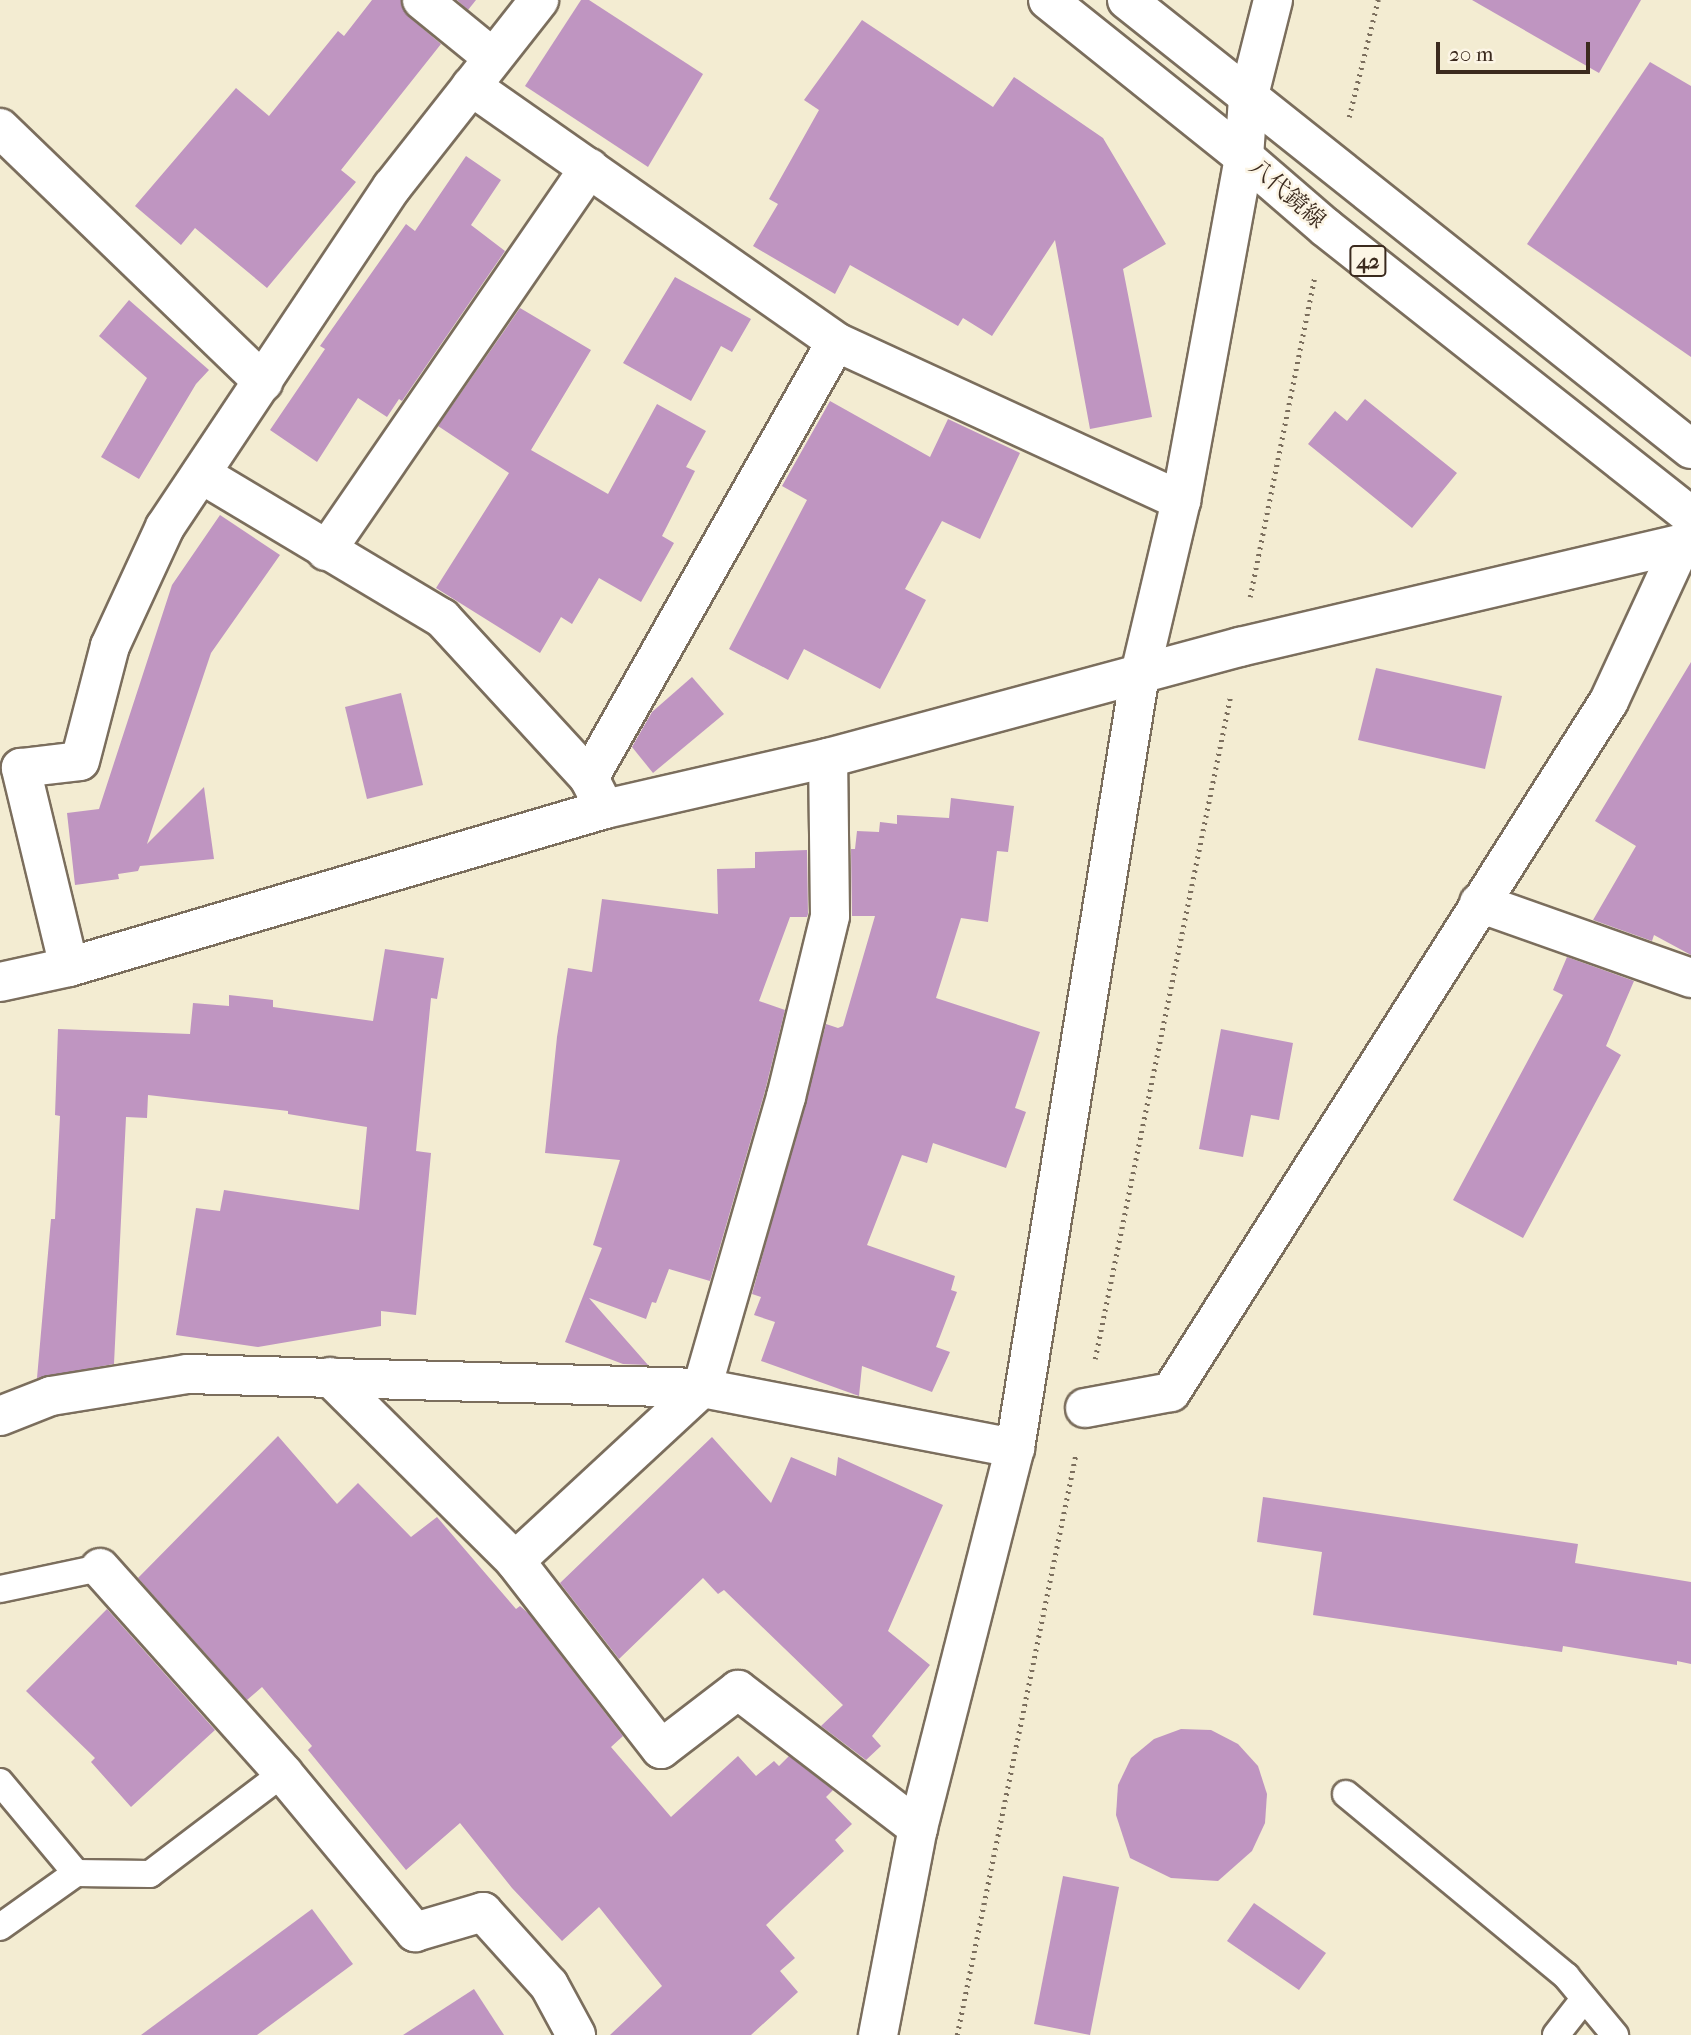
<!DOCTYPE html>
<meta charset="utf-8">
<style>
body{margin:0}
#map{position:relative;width:1691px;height:2035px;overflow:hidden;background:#f3ecd2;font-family:"IM FELL French Canon","Noto Serif JP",serif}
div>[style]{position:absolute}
.building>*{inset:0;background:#bf95c1}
.path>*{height:4.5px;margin-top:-2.25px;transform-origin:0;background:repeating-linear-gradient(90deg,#7b6e5d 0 2px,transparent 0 7px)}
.roads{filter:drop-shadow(2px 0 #7b6e5d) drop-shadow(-2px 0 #7b6e5d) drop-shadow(0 2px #7b6e5d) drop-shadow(0 -2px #7b6e5d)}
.service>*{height:26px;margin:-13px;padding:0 13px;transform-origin:13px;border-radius:13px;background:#fff}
.minor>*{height:38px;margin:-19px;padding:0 19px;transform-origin:19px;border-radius:19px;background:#fff}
.tertiary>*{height:38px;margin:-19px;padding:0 19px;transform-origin:19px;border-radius:19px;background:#fff}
.primary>*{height:38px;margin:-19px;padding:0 19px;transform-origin:19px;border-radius:19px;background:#fff}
span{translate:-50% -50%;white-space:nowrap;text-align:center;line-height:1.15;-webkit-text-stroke:5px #fcf5e5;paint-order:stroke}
.shield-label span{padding:2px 5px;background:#fcf5e5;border:2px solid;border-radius:5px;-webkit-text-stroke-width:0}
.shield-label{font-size:21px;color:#3b2a1e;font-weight:700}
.street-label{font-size:23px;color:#3b2a1e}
.scale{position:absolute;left:1436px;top:42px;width:154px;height:32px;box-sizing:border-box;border:4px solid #3b2a1e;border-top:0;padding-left:9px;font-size:21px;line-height:24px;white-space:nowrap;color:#3b2a1e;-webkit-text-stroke:5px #fcf5e5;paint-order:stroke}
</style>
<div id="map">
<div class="building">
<i style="clip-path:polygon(372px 0,401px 0,408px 16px,441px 44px,341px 170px,356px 182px,267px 288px,195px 228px,181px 245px,135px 206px,236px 88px,269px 116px,338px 31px,344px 36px)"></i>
<i style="clip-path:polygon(457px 0,476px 0,468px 10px)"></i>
<i style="clip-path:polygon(581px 0,589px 0,703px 74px,648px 167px,525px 86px)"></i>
<i style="clip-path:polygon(1472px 0,1641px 0,1599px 73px)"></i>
<i style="clip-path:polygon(862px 20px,993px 107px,1014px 77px,1103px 138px,1166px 244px,1123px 269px,1152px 417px,1090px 429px,1055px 240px,992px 336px,963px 318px,958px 326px,850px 265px,835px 294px,753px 246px,778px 204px,769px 199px,819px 110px,804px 100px)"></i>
<i style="clip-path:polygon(1650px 62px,1691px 86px,1691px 357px,1527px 244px)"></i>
<i style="clip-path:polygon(466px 156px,501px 180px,471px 225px,505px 251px,402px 401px,399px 399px,387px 417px,358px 398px,317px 462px,270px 430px,325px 349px,320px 346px,406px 224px,415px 231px)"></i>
<i style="clip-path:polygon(675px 277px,751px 319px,732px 352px,721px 346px,691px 401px,623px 363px)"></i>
<i style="clip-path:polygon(129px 300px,209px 370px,196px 384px,139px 479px,101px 457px,147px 378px,99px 336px)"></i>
<i style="clip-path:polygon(520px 308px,591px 350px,531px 450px,608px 494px,657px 404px,706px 431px,686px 467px,695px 471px,662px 536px,674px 543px,641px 602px,599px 578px,572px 624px,561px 617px,540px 653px,436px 588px,509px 473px,438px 426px)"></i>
<i style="clip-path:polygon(1365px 399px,1457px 473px,1412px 528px,1308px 444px,1335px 411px,1347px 421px)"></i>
<i style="clip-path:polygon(830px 401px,930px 457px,948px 419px,1020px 453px,980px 539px,942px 521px,905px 589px,926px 600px,880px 689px,804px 649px,788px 680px,729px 649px,807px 500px,782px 486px)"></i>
<i style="clip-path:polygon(220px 515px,280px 555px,211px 653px,147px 844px,204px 787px,214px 859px,140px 866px,138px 871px,118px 874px,119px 879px,75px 885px,67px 813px,99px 809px,172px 585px)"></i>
<i style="clip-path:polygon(1691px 662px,1691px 955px,1654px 935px,1652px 941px,1593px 920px,1636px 846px,1595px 821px)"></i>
<i style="clip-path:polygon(1376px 668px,1502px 696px,1485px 769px,1358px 740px)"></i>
<i style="clip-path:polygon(692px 677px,724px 714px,653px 773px,632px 747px,652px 712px)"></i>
<i style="clip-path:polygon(401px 693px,423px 785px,367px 799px,345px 707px)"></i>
<i style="clip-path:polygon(951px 798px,1014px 806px,1008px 852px,997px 851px,988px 922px,961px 918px,936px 998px,1040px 1032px,1015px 1108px,1026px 1112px,1006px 1168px,933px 1143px,927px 1163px,902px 1155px,867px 1245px,955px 1276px,951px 1290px,957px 1292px,936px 1347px,950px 1352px,932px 1392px,862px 1366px,859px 1396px,761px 1361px,775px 1322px,754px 1315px,761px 1297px,752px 1294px,826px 1024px,838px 1028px,843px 1026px,875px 916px,852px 916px,851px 849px,855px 849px,857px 831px,879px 832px,880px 822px,897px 824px,897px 815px,949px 818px)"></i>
<i style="clip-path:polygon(807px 850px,808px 914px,807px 917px,790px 917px,759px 1001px,785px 1010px,765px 1091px,710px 1281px,669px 1269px,656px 1303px,652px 1302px,646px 1319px,589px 1298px,648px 1365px,623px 1364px,565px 1342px,602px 1248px,593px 1245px,620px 1160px,545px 1153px,557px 1037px,568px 968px,592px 972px,602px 899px,718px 914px,717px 869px,755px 868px,755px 852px)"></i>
<i style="clip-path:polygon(385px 949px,444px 958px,437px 999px,431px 998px,416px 1151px,431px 1153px,416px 1315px,381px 1311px,381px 1326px,258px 1347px,176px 1335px,196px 1208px,220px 1211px,224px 1190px,359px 1210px,367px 1127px,288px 1114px,288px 1111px,148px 1095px,147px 1118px,126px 1117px,114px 1364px,37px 1378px,51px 1219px,55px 1219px,60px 1116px,55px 1115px,58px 1029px,190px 1034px,193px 1003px,229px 1006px,229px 995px,273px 1000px,273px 1007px,373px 1021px)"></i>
<i style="clip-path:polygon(1567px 957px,1634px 981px,1606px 1046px,1621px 1055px,1523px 1238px,1453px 1200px,1563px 995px,1553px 990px)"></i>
<i style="clip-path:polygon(1221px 1029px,1293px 1043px,1279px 1120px,1251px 1115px,1243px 1157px,1199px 1149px)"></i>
<i style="clip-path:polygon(278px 1436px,337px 1504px,358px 1483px,411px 1537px,437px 1517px,516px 1609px,520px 1606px,528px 1613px,623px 1736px,611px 1747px,671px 1817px,738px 1756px,756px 1776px,774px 1761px,779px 1766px,789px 1756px,833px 1790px,826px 1797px,852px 1824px,835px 1840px,844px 1851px,766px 1925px,795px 1958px,780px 1971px,798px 1992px,751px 2035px,610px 2035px,662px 1986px,599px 1907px,562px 1941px,512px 1888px,460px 1823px,406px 1870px,308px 1750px,312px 1746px,262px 1687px,247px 1700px,138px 1578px)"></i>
<i style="clip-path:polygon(712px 1437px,771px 1503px,791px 1457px,836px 1476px,838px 1457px,943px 1505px,888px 1631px,930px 1665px,872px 1736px,881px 1746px,866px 1760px,821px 1726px,843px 1705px,724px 1590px,718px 1594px,703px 1578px,619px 1659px,560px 1583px)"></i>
<i style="clip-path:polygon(1263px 1497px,1578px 1544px,1575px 1563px,1691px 1582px,1691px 1664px,1677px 1661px,1677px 1665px,1563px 1646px,1562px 1652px,1313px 1615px,1322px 1552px,1257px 1542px)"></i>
<i style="clip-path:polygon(107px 1609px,215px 1730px,131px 1807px,91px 1762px,95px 1758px,26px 1691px)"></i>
<i style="clip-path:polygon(1181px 1729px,1211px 1730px,1238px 1744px,1258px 1766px,1267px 1794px,1265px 1823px,1252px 1851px,1218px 1881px,1171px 1878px,1130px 1858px,1116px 1815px,1118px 1785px,1131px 1758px,1154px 1739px)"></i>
<i style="clip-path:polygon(1063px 1876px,1119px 1887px,1090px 2035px,1034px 2024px)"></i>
<i style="clip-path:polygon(1254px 1903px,1326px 1953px,1299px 1990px,1227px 1941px)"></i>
<i style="clip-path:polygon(312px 1909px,353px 1964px,257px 2035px,141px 2035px)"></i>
<i style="clip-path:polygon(474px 1989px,504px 2035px,403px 2035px)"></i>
</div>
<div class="path">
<i style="left:1349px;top:117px;width:121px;rotate:-76.1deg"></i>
<i style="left:1250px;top:597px;width:328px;rotate:-78.6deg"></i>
<i style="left:1095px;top:1359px;width:675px;rotate:-78.46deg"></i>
<i style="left:957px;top:2035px;width:594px;rotate:-78.44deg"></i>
</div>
<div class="roads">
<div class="service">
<i style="left:0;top:1589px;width:102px;rotate:-11.9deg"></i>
<i style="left:0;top:1782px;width:119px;rotate:50.1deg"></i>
<i style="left:1346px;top:1794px;width:286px;rotate:39.6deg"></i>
<i style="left:1566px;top:1976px;width:77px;rotate:50.3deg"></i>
<i style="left:0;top:1927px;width:93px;rotate:-35.4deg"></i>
<i style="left:76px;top:1873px;width:74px;rotate:0.8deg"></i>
<i style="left:150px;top:1874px;width:167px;rotate:-37.2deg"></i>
<i style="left:1556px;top:2035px;width:46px;rotate:-52.1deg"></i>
</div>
<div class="minor">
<i style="left:422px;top:0;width:90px;rotate:39.2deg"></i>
<i style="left:471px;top:86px;width:446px;rotate:35deg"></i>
<i style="left:836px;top:342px;width:380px;rotate:24.7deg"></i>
<i style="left:0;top:128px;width:366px;rotate:44deg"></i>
<i style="left:201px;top:474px;width:281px;rotate:30.9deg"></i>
<i style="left:442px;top:618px;width:217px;rotate:47.4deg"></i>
<i style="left:589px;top:778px;width:35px;rotate:63deg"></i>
<i style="left:326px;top:551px;width:465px;rotate:-55.5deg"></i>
<i style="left:589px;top:778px;width:501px;rotate:-60.47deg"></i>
<i style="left:1479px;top:903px;width:225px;rotate:19.5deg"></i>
<i style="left:69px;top:967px;width:205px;rotate:-103.6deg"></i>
<i style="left:21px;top:768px;width:59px;rotate:-6.8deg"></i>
<i style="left:80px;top:761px;width:119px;rotate:-75.4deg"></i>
<i style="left:110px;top:646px;width:131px;rotate:-65.2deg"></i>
<i style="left:165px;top:527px;width:409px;rotate:-56.3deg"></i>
<i style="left:392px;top:187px;width:238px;rotate:-51.8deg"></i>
<i style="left:330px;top:1377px;width:261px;rotate:44.8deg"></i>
<i style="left:515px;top:1561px;width:238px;rotate:52.2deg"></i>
<i style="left:661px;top:1749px;width:97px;rotate:-37.5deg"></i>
<i style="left:738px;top:1690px;width:227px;rotate:37.5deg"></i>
<i style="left:1085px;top:1408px;width:87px;rotate:-10.5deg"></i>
<i style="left:1171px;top:1392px;width:818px;rotate:-57.63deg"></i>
<i style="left:1609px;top:701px;width:172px;rotate:-65.2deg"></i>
<i style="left:0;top:1416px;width:55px;rotate:-21.4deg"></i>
<i style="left:51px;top:1396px;width:138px;rotate:-9.2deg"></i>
<i style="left:187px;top:1374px;width:515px;rotate:1.56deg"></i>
<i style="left:702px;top:1388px;width:319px;rotate:10.9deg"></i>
<i style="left:515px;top:1561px;width:255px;rotate:-42.8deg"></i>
<i style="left:702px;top:1388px;width:303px;rotate:-73.9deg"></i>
<i style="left:786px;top:1097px;width:186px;rotate:-76.3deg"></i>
<i style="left:830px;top:916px;width:158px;rotate:-90.7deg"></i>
<i style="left:100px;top:1568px;width:275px;rotate:48.2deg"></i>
<i style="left:283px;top:1773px;width:207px;rotate:50.3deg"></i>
<i style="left:415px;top:1932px;width:71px;rotate:-16.4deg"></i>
<i style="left:483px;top:1912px;width:98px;rotate:47.9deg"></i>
<i style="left:549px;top:1985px;width:57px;rotate:61.6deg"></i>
<i style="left:878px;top:2035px;width:211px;rotate:-79.1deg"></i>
<i style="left:918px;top:1828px;width:392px;rotate:-75.7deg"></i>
<i style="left:1015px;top:1448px;width:784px;rotate:-80.83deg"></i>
<i style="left:1140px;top:674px;width:178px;rotate:-76.7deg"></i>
<i style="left:1181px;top:501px;width:350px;rotate:-79.6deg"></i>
<i style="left:1244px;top:157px;width:58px;rotate:-86.1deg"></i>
<i style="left:1248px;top:99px;width:102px;rotate:-75.8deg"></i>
</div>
<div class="tertiary">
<i style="left:0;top:982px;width:71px;rotate:-12.3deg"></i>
<i style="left:69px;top:967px;width:559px;rotate:-16.42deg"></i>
<i style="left:605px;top:809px;width:229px;rotate:-12.9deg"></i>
<i style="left:828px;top:758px;width:427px;rotate:-15.1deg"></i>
<i style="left:1240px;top:647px;width:463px;rotate:-13.2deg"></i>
</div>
<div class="primary">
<i style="left:1048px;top:0;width:251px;rotate:38.7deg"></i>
<i style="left:1244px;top:157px;width:107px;rotate:40.8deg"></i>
<i style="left:1325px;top:227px;width:466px;rotate:38.3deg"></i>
<i style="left:1127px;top:0;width:721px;rotate:38.52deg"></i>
</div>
</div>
<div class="shield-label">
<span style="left:1368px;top:261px">42</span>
</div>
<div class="street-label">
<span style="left:1287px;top:194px;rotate:41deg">八代鏡線</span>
</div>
<div class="scale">20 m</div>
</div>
